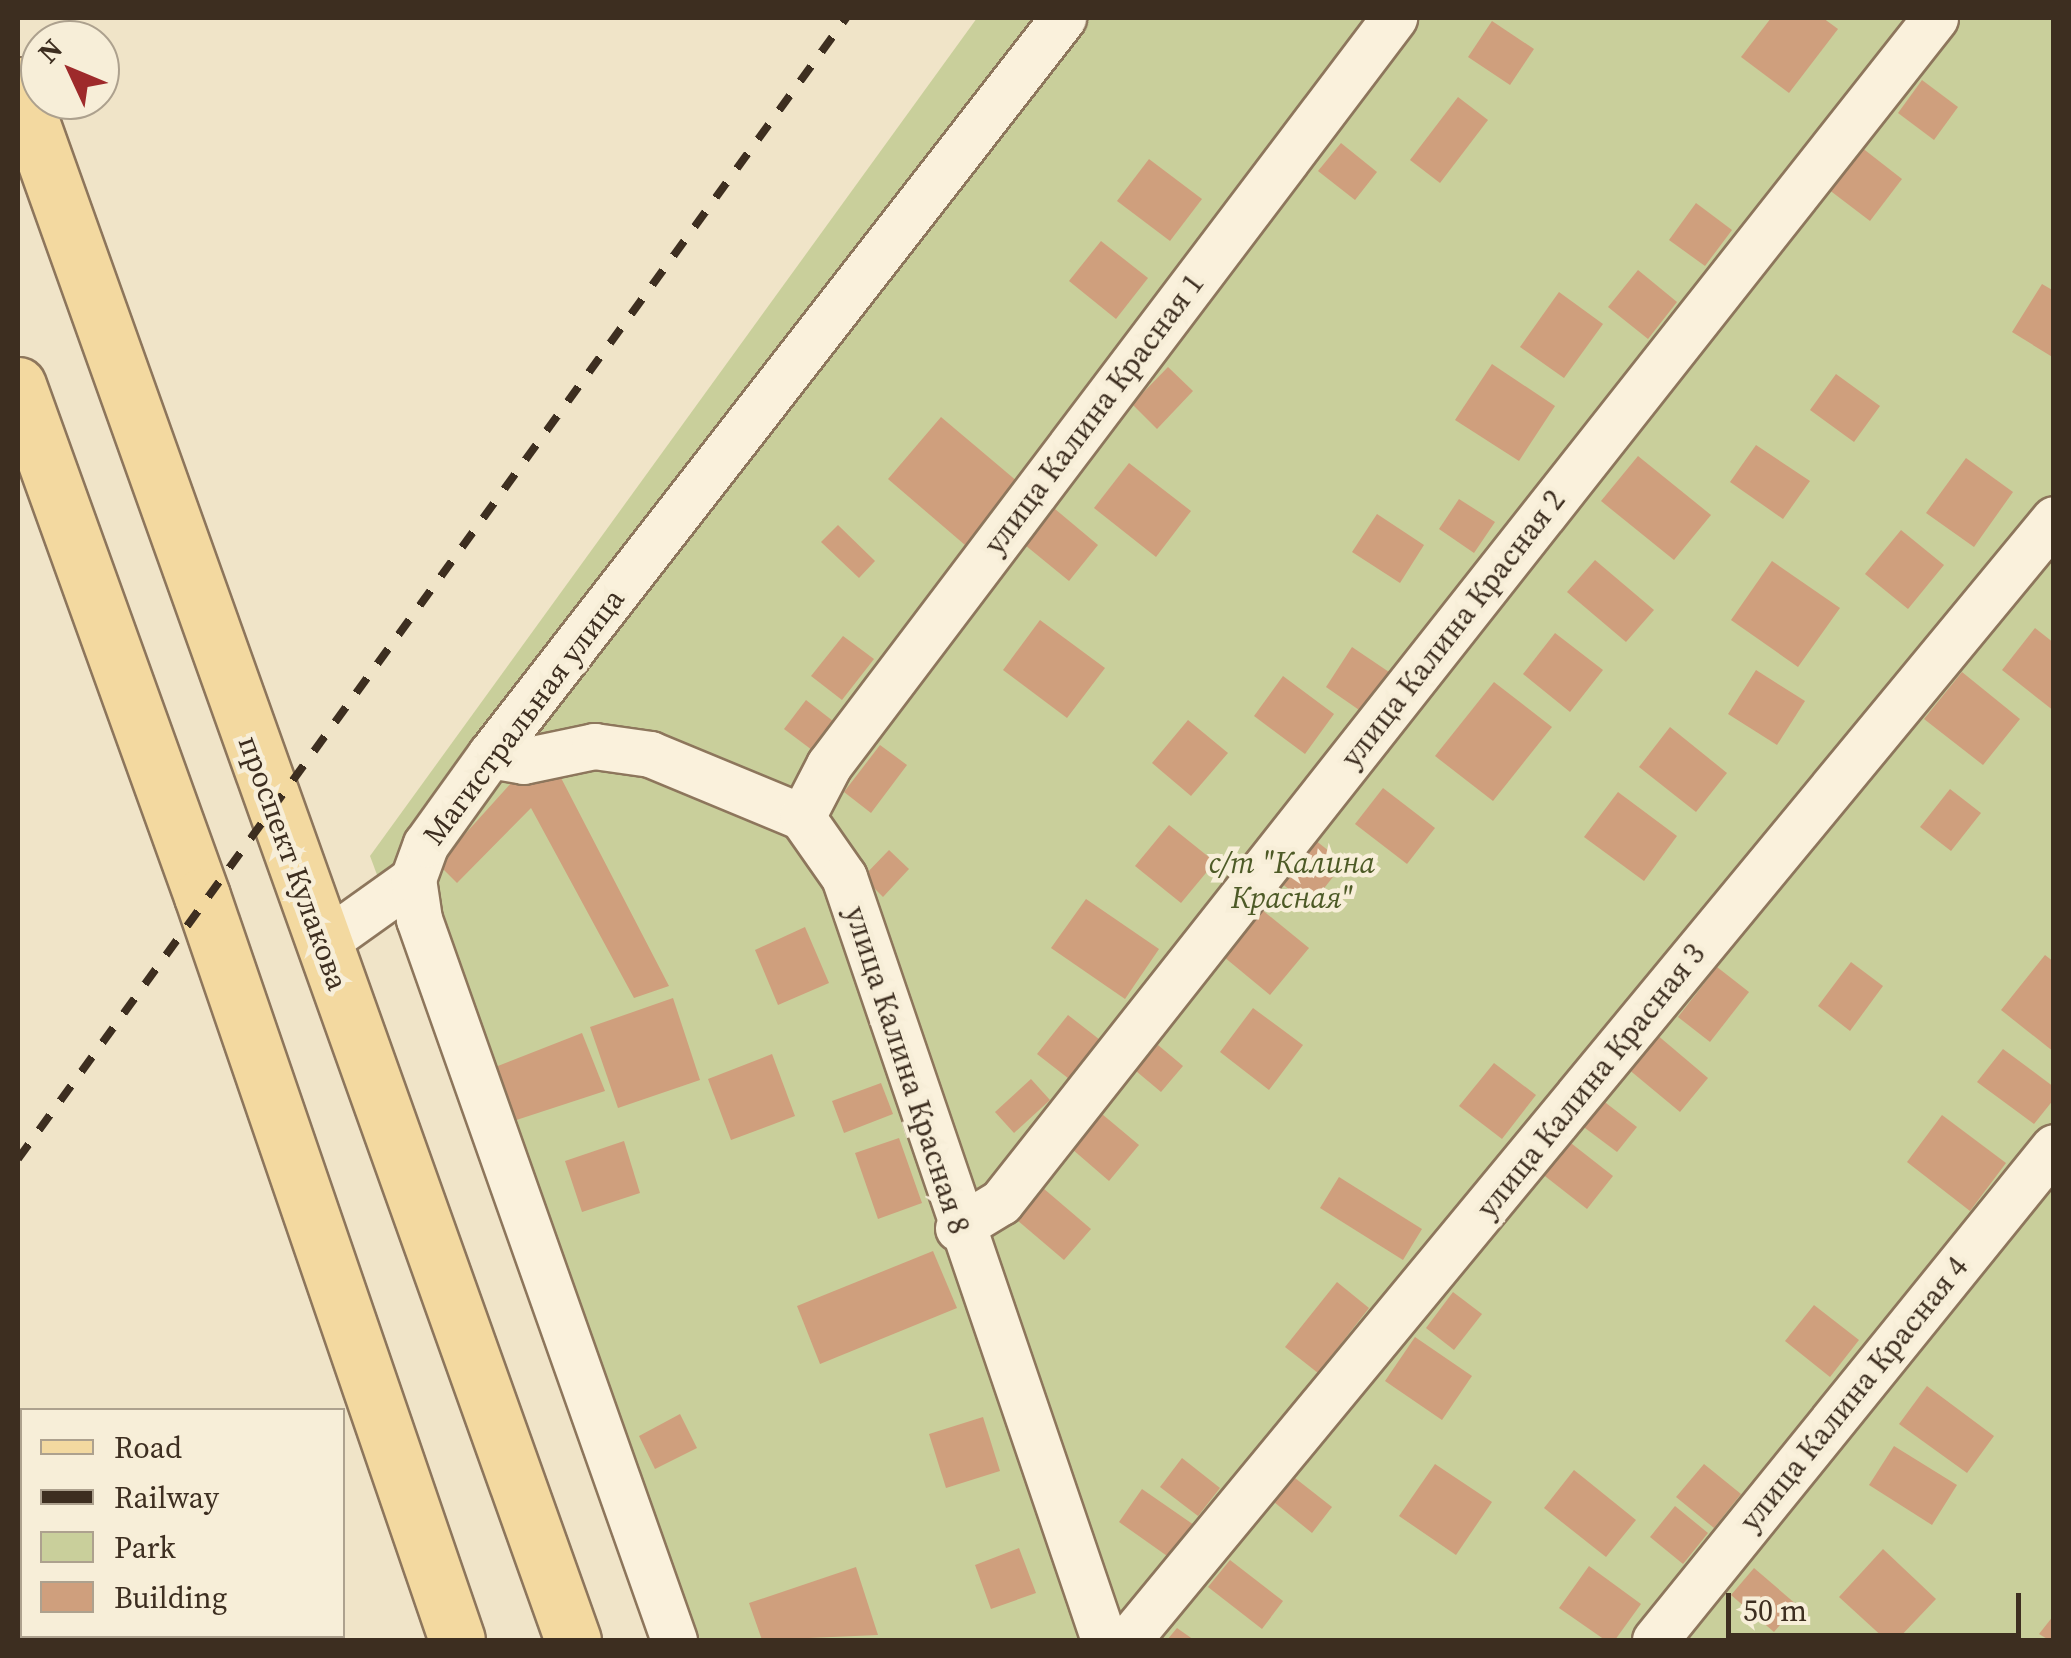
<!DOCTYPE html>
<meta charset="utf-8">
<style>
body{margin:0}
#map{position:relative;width:2071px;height:1658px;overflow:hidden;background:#f0e4c8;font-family:"Source Serif 4",serif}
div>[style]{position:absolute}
.green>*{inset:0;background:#c9cf9b}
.building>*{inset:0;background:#cf9f7d}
.roads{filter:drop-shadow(2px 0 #8d765c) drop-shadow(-2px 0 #8d765c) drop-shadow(0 2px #8d765c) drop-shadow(0 -2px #8d765c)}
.street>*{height:45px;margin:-22.5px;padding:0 22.5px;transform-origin:22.5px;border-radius:22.5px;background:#faf1dc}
.primary>*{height:55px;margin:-27.5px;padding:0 27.5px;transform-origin:27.5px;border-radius:27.5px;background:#f3d9a0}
.rail>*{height:8px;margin-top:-4px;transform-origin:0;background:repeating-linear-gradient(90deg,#3d2e20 0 18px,transparent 0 36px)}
span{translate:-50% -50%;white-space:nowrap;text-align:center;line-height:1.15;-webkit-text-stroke:9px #f7eed8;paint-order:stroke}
.street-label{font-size:30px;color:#3d2e20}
.park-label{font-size:30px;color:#4d5a26;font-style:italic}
.frame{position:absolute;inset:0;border:20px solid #3d2e20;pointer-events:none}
.legend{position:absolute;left:20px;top:1408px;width:325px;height:230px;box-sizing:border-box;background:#f7eed8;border:2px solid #ada18e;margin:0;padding:12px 18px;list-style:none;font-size:30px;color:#3d2e20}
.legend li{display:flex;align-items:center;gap:20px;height:50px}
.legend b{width:50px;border:2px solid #ada18e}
.north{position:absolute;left:20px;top:20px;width:100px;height:100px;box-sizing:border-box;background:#f7eed8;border:2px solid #ada18e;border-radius:50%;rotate:314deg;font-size:28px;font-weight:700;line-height:40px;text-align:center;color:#3d2e20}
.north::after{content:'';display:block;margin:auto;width:35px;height:45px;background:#9e2a2b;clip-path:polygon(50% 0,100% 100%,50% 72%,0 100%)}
.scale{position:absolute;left:1726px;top:1593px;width:295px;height:45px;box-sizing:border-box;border:5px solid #3d2e20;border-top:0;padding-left:12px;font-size:30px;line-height:35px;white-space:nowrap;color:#3d2e20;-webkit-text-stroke:8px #f7eed8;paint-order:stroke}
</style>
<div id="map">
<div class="green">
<i style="clip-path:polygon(977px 18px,2053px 18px,2053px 1640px,662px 1640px,370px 856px)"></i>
</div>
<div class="building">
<i style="clip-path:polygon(1771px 18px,1823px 18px,1838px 29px,1789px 93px,1741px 57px)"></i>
<i style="clip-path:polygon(1492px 21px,1534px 49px,1510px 85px,1468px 57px)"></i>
<i style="clip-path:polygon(1922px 80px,1958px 107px,1934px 140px,1898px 113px)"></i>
<i style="clip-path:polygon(1458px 97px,1488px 120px,1440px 183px,1410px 160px)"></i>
<i style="clip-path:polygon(1341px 143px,1377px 172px,1355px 200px,1318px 171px)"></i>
<i style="clip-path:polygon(1861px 147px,1902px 179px,1870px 221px,1828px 189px)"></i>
<i style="clip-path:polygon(1149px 159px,1202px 199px,1170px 241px,1117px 201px)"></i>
<i style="clip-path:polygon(1696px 203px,1732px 230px,1705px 266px,1669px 240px)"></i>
<i style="clip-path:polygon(1101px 241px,1148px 278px,1116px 319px,1069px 281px)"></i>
<i style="clip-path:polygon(1638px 270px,1677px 302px,1648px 339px,1608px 307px)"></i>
<i style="clip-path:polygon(2042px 284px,2054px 291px,2054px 358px,2012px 332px)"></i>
<i style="clip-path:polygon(1559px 292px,1603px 324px,1564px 378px,1520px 347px)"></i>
<i style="clip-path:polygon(1492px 364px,1555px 406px,1519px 461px,1455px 420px)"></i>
<i style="clip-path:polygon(1168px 367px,1193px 391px,1157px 429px,1132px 404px)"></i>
<i style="clip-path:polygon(1836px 374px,1880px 406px,1854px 442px,1810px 410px)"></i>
<i style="clip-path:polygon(941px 417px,1018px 482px,965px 545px,888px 479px)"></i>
<i style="clip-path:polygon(1756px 445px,1810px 481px,1783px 519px,1730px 482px)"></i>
<i style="clip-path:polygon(1638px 456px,1711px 515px,1674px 560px,1601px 501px)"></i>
<i style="clip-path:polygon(1966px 458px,2013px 492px,1974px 547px,1926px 513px)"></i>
<i style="clip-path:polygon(1129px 463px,1191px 511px,1156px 557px,1094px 508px)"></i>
<i style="clip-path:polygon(1459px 499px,1495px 522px,1474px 553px,1439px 529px)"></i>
<i style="clip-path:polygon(1055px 509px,1098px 545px,1069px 581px,1025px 545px)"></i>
<i style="clip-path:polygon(1377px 514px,1424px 545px,1400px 583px,1352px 552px)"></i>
<i style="clip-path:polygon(838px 525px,875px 561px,859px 578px,821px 542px)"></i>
<i style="clip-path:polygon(1901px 530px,1944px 565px,1908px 609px,1865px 574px)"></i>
<i style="clip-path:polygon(1595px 560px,1654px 610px,1626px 642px,1567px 592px)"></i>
<i style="clip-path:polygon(1772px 561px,1840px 608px,1798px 667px,1731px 620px)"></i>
<i style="clip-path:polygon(1040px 620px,1105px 668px,1067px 718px,1003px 670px)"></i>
<i style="clip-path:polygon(2035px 628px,2054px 643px,2054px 711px,2002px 670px)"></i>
<i style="clip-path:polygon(1555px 633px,1603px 670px,1570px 712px,1523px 674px)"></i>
<i style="clip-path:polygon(843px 636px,874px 659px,842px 700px,811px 676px)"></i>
<i style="clip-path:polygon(1352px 647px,1389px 672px,1362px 712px,1326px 687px)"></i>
<i style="clip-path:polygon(1756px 670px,1805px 701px,1777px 745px,1728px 714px)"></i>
<i style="clip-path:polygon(1962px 672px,2020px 719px,1983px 765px,1924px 719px)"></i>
<i style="clip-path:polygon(1283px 676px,1334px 714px,1305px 754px,1254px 716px)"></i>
<i style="clip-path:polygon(1494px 682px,1552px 727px,1493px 801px,1435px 756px)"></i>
<i style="clip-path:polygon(806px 700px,833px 721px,812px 750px,784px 729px)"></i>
<i style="clip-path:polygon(1188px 720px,1228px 753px,1191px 796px,1152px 763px)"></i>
<i style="clip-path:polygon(1670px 727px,1727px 773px,1696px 812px,1639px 767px)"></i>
<i style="clip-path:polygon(880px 745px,907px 765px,871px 813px,844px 792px)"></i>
<i style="clip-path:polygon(522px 771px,559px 774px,669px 986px,634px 998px,531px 808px,457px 883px,438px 864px)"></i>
<i style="clip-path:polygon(1383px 788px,1435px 828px,1407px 864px,1355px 824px)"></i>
<i style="clip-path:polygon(1950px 789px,1981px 813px,1951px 851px,1920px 827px)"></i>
<i style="clip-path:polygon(1618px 792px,1677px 836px,1644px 881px,1584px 837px)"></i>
<i style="clip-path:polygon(1169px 825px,1215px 862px,1181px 903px,1135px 866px)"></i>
<i style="clip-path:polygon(1310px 836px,1344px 863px,1310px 906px,1276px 879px)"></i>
<i style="clip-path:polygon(889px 850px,909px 869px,883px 897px,863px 877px)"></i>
<i style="clip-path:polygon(1086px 899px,1159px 949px,1125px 999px,1051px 948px)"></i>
<i style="clip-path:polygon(1256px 905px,1309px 948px,1270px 995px,1218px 952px)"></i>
<i style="clip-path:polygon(805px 927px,829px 983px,778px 1005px,755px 950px)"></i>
<i style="clip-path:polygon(2045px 955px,2054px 962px,2054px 1052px,2001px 1010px)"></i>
<i style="clip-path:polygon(1851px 962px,1883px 986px,1850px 1031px,1818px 1006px)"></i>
<i style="clip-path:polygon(1717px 967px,1749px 992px,1710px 1042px,1678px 1017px)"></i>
<i style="clip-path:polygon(673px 998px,700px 1080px,618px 1108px,590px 1027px)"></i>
<i style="clip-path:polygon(1253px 1008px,1303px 1045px,1269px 1090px,1220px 1052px)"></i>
<i style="clip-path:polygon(1068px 1015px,1104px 1043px,1073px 1082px,1037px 1054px)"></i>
<i style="clip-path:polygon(582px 1033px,605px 1091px,501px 1125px,485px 1071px)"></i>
<i style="clip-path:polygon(1656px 1034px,1708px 1078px,1680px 1112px,1627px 1068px)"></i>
<i style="clip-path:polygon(1158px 1045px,1183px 1066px,1161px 1092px,1136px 1071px)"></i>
<i style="clip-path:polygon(2003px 1049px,2054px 1087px,2054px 1099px,2034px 1124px,1977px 1082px)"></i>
<i style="clip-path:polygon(772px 1054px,795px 1116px,731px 1140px,708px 1079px)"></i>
<i style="clip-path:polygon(1494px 1063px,1536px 1095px,1502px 1139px,1459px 1106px)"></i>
<i style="clip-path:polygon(1031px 1079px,1050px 1100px,1014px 1133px,995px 1112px)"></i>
<i style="clip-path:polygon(881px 1083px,893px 1114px,844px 1133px,832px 1101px)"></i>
<i style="clip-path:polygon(1597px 1096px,1637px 1127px,1617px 1152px,1577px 1122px)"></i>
<i style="clip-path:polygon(1102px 1114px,1139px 1145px,1109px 1181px,1072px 1149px)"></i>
<i style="clip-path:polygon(1942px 1115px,2006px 1163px,1970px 1211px,1907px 1162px)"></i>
<i style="clip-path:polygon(899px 1138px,922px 1203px,878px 1219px,855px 1153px)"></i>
<i style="clip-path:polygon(1567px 1140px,1613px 1176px,1587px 1209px,1541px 1173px)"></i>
<i style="clip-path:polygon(624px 1141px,640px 1193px,582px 1212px,565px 1161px)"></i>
<i style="clip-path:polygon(1339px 1177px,1422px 1229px,1403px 1260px,1320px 1208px)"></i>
<i style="clip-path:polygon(1043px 1188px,1091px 1229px,1064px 1260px,1017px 1220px)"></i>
<i style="clip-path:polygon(933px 1251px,957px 1308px,820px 1364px,797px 1306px)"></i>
<i style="clip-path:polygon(1337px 1282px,1369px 1308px,1318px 1373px,1285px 1347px)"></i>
<i style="clip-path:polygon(1453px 1292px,1482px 1314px,1454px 1350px,1426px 1328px)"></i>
<i style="clip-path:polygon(1814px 1305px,1859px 1340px,1830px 1377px,1785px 1341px)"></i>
<i style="clip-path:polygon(1415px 1337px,1472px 1376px,1442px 1420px,1385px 1381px)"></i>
<i style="clip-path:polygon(1927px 1386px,1994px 1436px,1967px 1473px,1899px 1424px)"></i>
<i style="clip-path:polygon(680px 1414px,697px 1448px,655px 1469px,639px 1436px)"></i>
<i style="clip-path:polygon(983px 1417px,1000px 1471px,946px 1488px,929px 1434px)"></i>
<i style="clip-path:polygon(1894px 1446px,1957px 1485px,1932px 1525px,1869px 1485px)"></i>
<i style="clip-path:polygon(1182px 1458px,1220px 1488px,1198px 1516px,1160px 1487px)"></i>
<i style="clip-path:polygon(1435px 1464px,1492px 1502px,1456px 1555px,1399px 1516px)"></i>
<i style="clip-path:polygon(1704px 1464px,1741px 1494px,1714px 1528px,1676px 1497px)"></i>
<i style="clip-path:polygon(1574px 1470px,1636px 1520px,1606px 1557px,1544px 1508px)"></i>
<i style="clip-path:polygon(1295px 1478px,1332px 1507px,1312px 1533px,1274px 1502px)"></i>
<i style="clip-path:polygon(1142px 1489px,1194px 1525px,1170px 1558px,1119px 1522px)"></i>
<i style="clip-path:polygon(1675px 1506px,1708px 1533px,1683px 1564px,1650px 1537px)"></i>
<i style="clip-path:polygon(1019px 1548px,1036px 1593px,991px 1609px,975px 1565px)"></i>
<i style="clip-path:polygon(1883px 1549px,1936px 1599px,1897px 1640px,1886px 1640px,1839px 1597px)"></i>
<i style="clip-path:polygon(1230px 1560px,1283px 1601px,1262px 1629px,1208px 1587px)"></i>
<i style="clip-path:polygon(1589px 1566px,1641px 1604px,1615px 1640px,1605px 1640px,1559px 1608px)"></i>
<i style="clip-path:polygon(856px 1567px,878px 1635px,762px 1640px,749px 1603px)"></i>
<i style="clip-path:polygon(1754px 1568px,1797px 1605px,1774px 1632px,1731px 1595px)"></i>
<i style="clip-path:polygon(2054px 1615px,2054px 1640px,2049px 1640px,2039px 1634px)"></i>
<i style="clip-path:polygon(1177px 1628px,1194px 1640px,1167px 1640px)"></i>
</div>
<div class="roads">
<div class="street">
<i style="left:490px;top:755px;width:34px;rotate:10deg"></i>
<i style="left:523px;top:761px;width:73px;rotate:-11.9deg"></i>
<i style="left:594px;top:746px;width:57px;rotate:8.1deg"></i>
<i style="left:650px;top:754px;width:165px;rotate:22.5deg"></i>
<i style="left:802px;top:817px;width:73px;rotate:55deg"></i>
<i style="left:844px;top:877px;width:806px;rotate:71.18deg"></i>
<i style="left:802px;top:817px;width:59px;rotate:-62.6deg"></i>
<i style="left:829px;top:765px;width:937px;rotate:-52.9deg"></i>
<i style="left:322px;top:944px;width:112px;rotate:-35.5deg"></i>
<i style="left:958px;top:1228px;width:50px;rotate:-31.2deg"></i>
<i style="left:1001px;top:1202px;width:1508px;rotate:-51.73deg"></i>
<i style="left:674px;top:1640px;width:765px;rotate:-109.48deg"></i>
<i style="left:419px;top:919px;width:40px;rotate:-98.5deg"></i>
<i style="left:413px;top:879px;width:37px;rotate:-70deg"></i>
<i style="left:426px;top:844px;width:110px;rotate:-54.3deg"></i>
<i style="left:490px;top:755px;width:934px;rotate:-52.14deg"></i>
<i style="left:1128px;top:1640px;width:1454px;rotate:-50.44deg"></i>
<i style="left:1655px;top:1640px;width:634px;rotate:-51.02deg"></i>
</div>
<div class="primary">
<i style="left:18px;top:85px;width:1651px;rotate:70.36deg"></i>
<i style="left:18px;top:385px;width:543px;rotate:70.2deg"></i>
<i style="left:202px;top:896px;width:786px;rotate:71.08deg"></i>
</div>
</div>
<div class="rail">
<i style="left:18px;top:1159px;width:1410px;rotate:-54.03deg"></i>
</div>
<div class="street-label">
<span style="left:1094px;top:414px;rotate:-53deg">улица Калина Красная 1</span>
<span style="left:1453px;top:629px;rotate:-52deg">улица Калина Красная 2</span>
<span style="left:524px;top:717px;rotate:-53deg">Магистральная улица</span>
<span style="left:293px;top:863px;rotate:70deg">проспект Кулакова</span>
<span style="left:907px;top:1070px;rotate:72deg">улица Калина Красная 8</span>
<span style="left:1591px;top:1081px;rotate:-51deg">улица Калина Красная 3</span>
<span style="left:1854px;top:1394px;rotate:-51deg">улица Калина Красная 4</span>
</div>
<div class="park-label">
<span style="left:1292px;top:880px">с/т "Калина<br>Красная"</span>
</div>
<div class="frame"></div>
<ul class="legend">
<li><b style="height:12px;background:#f3d9a0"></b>Road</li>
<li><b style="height:12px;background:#3d2e20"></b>Railway</li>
<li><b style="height:28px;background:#c9cf9b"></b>Park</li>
<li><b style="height:28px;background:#cf9f7d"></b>Building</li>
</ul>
<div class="north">N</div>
<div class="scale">50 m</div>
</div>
